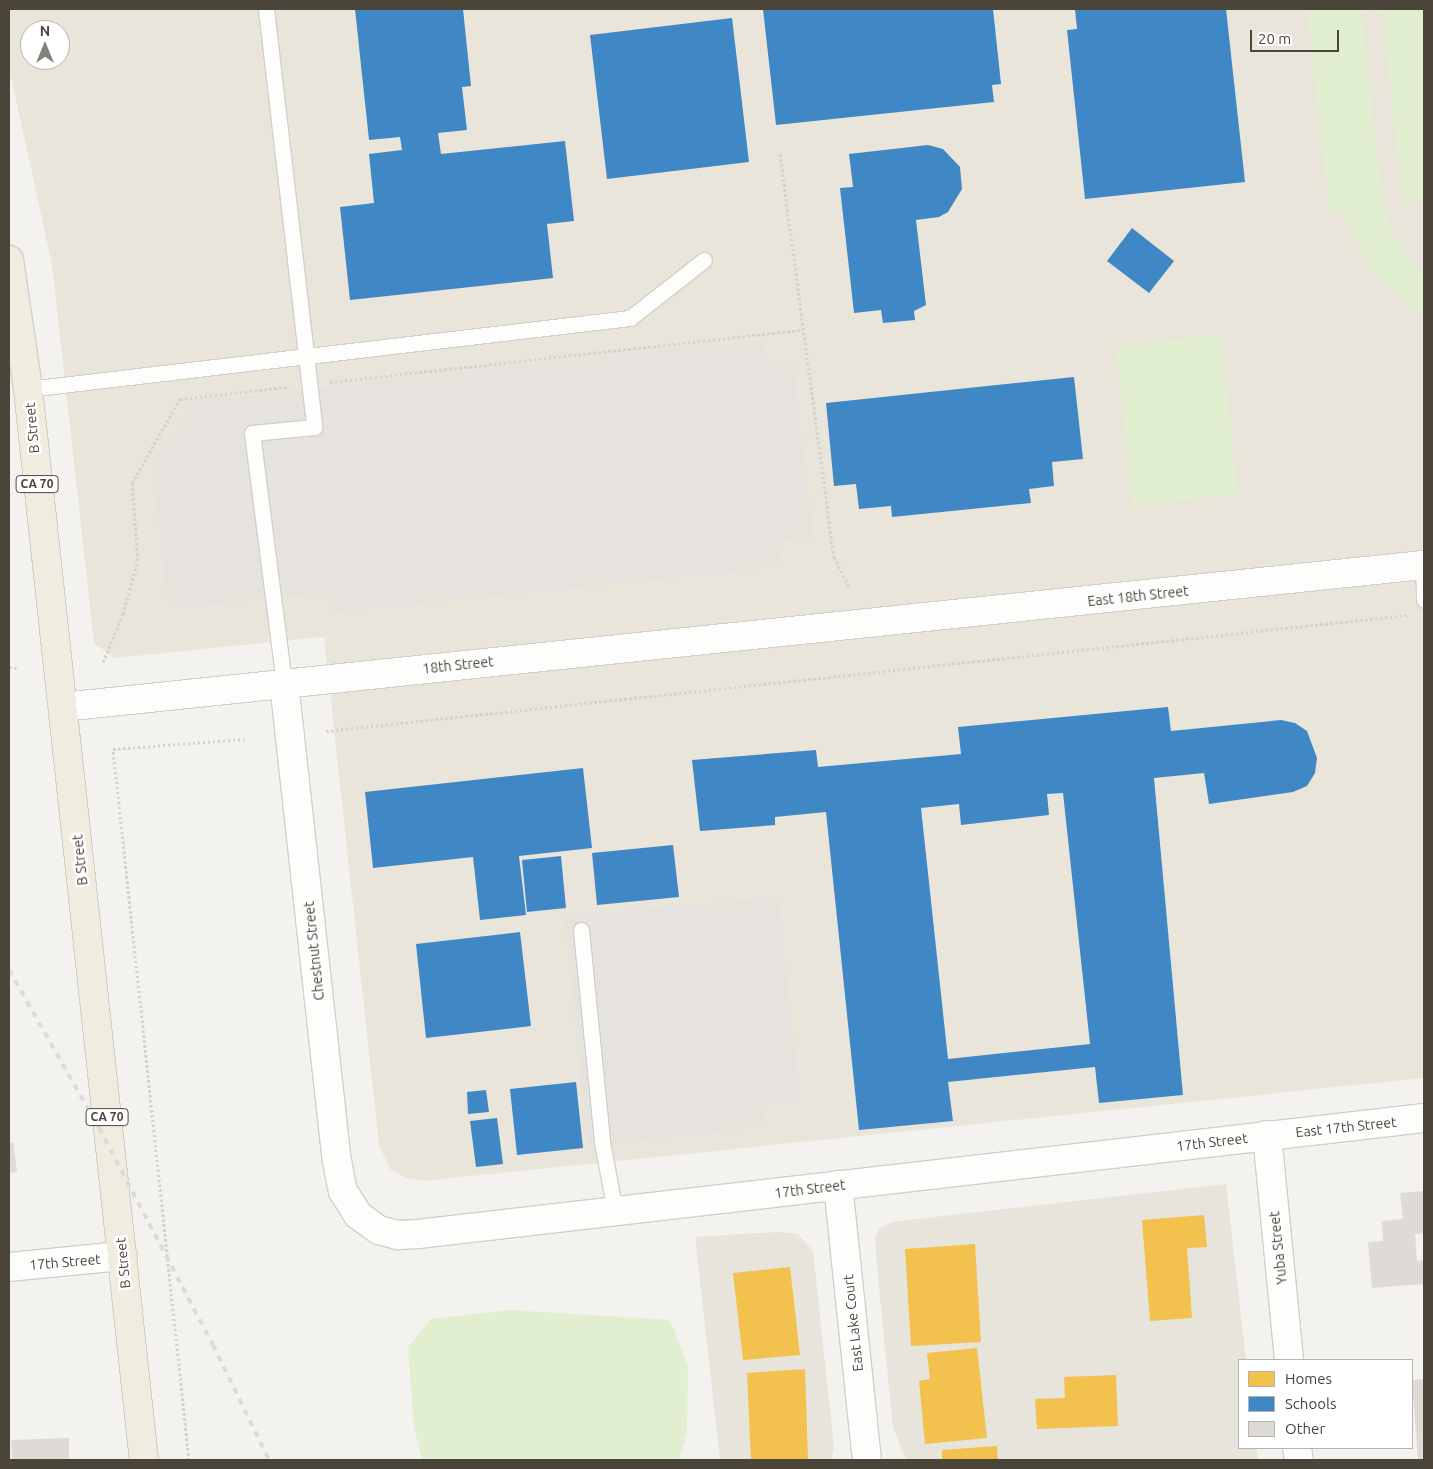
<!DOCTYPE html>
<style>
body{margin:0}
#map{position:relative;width:1433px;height:1469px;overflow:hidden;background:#f4f2ee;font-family:Ubuntu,sans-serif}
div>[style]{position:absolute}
.residential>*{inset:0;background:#e7e4dc}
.education>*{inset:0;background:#eae5da}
.green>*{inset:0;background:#e1eecf}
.parking>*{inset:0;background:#e6e3df}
.homes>*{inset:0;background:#f2c14e}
.schools>*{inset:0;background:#3f88c5}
.building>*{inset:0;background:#dedbd6}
.path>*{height:3px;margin-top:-1.5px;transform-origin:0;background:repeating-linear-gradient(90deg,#d3d2cc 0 2.5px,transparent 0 5px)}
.roads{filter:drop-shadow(1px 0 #d2d0cb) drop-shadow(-1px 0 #d2d0cb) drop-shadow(0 1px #d2d0cb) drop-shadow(0 -1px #d2d0cb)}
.service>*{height:15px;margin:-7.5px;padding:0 7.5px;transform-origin:7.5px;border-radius:7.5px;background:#fdfdfc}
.minor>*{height:28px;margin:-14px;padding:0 14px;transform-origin:14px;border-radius:14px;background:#fdfdfc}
.tertiary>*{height:28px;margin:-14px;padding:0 14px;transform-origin:14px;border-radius:14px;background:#fdfdfc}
.trunk>*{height:28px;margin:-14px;padding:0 14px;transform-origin:14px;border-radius:14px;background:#f0ece0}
.rail>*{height:4px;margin-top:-2px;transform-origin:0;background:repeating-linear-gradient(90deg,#dbdbda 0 6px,transparent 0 12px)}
span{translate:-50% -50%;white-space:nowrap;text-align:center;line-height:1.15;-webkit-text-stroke:5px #fff;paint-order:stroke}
.shield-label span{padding:1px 4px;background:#fff;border:1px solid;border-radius:4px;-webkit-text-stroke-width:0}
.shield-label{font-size:12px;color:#4b4439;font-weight:700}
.street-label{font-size:14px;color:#4b4439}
.frame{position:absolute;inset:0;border:10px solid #4b4439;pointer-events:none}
.legend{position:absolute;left:1238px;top:1359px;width:175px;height:90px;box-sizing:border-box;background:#fff;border:1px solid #b7b4b0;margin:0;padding:6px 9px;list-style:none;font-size:15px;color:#4b4439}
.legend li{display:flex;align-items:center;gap:10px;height:25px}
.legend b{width:25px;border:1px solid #b7b4b0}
.north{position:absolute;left:20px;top:20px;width:50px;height:50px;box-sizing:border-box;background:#fff;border:1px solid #b7b4b0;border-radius:50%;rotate:0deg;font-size:14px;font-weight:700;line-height:20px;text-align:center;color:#4b4439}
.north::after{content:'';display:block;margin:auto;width:18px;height:22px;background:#868178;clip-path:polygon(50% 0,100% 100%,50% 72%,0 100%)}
.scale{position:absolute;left:1250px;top:30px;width:89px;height:22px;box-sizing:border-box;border:2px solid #4b4439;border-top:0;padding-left:6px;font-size:15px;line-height:18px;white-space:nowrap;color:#4b4439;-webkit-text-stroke:4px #fff;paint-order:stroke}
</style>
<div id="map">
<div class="residential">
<i style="clip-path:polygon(1226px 1184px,1246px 1360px,1239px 1360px,1239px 1448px,1256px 1448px,1258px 1460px,906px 1460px,893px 1428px,877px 1267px,875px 1238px,879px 1229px,891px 1222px)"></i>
<i style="clip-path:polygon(778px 1232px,798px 1234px,813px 1251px,834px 1447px,831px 1460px,720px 1460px,695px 1237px)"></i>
</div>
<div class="education">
<i style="clip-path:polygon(evenodd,9px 9px,1424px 9px,1424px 1078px,423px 1181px,406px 1178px,390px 1169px,379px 1145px,324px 637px,115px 658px,94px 643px,52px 265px,9px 67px,9px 9px,30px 30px,60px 30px,60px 60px,30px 60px,30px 30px)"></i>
</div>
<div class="green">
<i style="clip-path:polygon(1307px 9px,1361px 9px,1380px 178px,1388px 223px,1408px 258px,1424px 274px,1424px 315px,1413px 309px,1371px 271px,1341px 211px,1329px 211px)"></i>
<i style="clip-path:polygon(1382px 9px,1424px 9px,1424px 198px,1402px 200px)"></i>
<i style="clip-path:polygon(1221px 335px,1238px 495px,1132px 505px,1116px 346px)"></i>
<i style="clip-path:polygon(509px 1310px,670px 1320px,688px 1365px,687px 1432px,679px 1460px,422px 1460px,414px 1429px,408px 1347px,431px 1319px)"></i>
</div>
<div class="parking">
<i style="clip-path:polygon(763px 340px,767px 363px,793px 361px,814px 538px,778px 541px,781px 567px,331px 613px,328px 593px,168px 609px,152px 470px,167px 440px,199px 401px)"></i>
<i style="clip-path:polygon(779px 897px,800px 1101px,762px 1105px,765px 1127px,588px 1146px,564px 916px)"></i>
</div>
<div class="homes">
<i style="clip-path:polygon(1204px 1215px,1207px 1247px,1187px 1248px,1192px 1318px,1150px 1321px,1142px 1220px)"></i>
<i style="clip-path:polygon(975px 1244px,981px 1342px,911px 1346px,905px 1249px)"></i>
<i style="clip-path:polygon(790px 1267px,800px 1355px,743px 1360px,733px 1273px)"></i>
<i style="clip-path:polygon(977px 1348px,987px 1438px,925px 1444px,919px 1381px,930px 1379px,927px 1353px)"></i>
<i style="clip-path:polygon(805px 1369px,808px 1459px,751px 1460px,747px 1373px)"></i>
<i style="clip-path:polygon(1116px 1375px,1118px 1426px,1037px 1429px,1035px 1399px,1065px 1398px,1064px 1377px)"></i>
<i style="clip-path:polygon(997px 1446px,998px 1460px,942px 1460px,942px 1450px)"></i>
</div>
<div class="schools">
<i style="clip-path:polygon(355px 9px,463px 9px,471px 86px,462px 87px,467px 130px,438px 133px,441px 154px,565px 141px,574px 221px,547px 224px,553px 278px,350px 300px,340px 207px,374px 203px,369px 154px,402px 150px,400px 137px,369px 140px)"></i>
<i style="clip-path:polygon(763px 9px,993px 9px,1001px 84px,992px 85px,994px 102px,776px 125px)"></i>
<i style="clip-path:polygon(1075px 9px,1226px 9px,1245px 182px,1085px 199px,1067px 30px,1077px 29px)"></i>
<i style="clip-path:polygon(732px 18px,749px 162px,607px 179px,590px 35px)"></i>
<i style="clip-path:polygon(928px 145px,943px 149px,960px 167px,962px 189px,948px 212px,939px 217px,916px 220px,926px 305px,914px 311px,915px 320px,883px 323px,881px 310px,854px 313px,840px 188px,853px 187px,849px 154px)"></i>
<i style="clip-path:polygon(1132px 228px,1174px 261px,1149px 293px,1107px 261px)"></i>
<i style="clip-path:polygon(1074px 377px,1083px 459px,1052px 462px,1054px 486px,1029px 489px,1031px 503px,892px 517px,891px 506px,859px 509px,856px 484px,834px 486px,826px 403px)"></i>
<i style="clip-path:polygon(evenodd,1168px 707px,1171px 731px,1281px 720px,1295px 723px,1307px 731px,1317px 758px,1315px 773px,1307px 786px,1293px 792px,1209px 804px,1204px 773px,1154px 778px,1183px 1095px,1099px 1103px,1095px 1067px,948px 1082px,953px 1121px,859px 1130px,826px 812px,775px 817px,775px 825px,700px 831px,692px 760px,816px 750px,818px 767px,961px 754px,958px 727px,1168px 707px,1063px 793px,1090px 1044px,948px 1059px,921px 808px,959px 804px,961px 825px,1049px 815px,1047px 794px,1063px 793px)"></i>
<i style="clip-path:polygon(583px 768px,592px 848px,519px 856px,526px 915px,480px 920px,473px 857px,373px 868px,365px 792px)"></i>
<i style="clip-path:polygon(673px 845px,679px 897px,597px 905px,592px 853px)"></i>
<i style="clip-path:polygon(561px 856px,566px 908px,527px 912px,522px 860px)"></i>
<i style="clip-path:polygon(520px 932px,531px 1026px,426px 1038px,416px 944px)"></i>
<i style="clip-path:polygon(576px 1082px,583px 1148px,517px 1155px,510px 1089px)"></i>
<i style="clip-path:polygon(486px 1090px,489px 1112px,468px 1114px,467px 1092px)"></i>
<i style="clip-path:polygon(497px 1118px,503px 1164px,476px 1167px,470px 1121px)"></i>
</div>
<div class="building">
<i style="clip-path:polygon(13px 1142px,17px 1172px,9px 1173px,9px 1143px)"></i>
<i style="clip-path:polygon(1424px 1191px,1424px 1233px,1415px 1234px,1417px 1261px,1424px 1260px,1424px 1284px,1372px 1288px,1368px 1242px,1383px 1241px,1382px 1221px,1403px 1219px,1400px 1193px)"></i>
<i style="clip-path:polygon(1424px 1379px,1424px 1460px,1418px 1460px,1412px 1380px)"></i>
<i style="clip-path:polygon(69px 1438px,69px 1460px,12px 1460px,11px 1440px)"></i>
</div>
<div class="path">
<i style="left:780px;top:154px;width:407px;rotate:82.4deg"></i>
<i style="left:834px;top:557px;width:33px;rotate:63deg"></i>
<i style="left:330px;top:382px;width:475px;rotate:-6.3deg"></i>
<i style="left:103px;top:662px;width:52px;rotate:-67.4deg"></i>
<i style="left:123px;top:614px;width:56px;rotate:-74.5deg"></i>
<i style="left:138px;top:560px;width:77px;rotate:-94.5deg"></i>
<i style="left:132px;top:483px;width:97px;rotate:-60.3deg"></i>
<i style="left:180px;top:399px;width:108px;rotate:-6.4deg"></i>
<i style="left:9px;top:667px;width:9px;rotate:6deg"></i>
<i style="left:326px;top:731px;width:1087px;rotate:-6.12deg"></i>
<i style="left:189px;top:1460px;width:715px;rotate:-96.1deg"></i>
<i style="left:113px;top:749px;width:132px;rotate:-4.3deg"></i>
</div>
<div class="roads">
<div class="service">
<i style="left:266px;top:9px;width:421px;rotate:83.4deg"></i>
<i style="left:314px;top:427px;width:62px;rotate:174.5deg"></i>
<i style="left:252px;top:433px;width:252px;rotate:82.7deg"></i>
<i style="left:28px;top:389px;width:606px;rotate:-6.73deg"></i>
<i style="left:630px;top:318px;width:94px;rotate:-38.1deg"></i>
<i style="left:1423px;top:565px;width:35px;rotate:88deg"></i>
<i style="left:581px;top:930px;width:213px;rotate:84.3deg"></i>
<i style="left:602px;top:1142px;width:70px;rotate:79.3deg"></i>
</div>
<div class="minor">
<i style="left:284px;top:683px;width:481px;rotate:83.7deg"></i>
<i style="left:337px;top:1161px;width:31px;rotate:79deg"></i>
<i style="left:343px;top:1191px;width:28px;rotate:58deg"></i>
<i style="left:358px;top:1215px;width:26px;rotate:36deg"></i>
<i style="left:379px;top:1230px;width:20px;rotate:15deg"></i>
<i style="left:398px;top:1235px;width:20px;rotate:-3deg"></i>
<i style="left:418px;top:1234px;width:1013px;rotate:-6.58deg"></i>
<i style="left:1267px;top:1135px;width:226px;rotate:84.4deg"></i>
<i style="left:838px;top:1185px;width:277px;rotate:84deg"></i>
<i style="left:9px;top:1267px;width:114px;rotate:-5.6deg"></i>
<i style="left:1297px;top:1448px;width:12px;rotate:81deg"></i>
</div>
<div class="tertiary">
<i style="left:63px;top:707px;width:1368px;rotate:-5.96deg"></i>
</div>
<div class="trunk">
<i style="left:9px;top:260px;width:130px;rotate:81.6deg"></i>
<i style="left:28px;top:389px;width:1077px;rotate:83.82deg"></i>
</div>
</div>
<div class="rail">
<i style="left:9px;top:970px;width:182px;rotate:60.3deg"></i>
<i style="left:99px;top:1128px;width:245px;rotate:62.3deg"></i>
<i style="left:213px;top:1345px;width:128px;rotate:64deg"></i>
</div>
<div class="shield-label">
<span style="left:37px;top:484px">CA 70</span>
<span style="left:107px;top:1117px">CA 70</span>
</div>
<div class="street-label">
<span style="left:32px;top:428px;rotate:-95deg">B Street</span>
<span style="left:1138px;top:596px;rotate:-6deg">East 18th Street</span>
<span style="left:458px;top:665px;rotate:-6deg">18th Street</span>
<span style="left:80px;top:860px;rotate:-96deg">B Street</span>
<span style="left:314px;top:951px;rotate:-96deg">Chestnut Street</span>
<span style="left:1346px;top:1127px;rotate:-6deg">East 17th Street</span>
<span style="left:1212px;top:1142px;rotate:-7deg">17th Street</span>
<span style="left:810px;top:1189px;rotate:-7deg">17th Street</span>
<span style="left:1278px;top:1248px;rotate:-96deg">Yuba Street</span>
<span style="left:65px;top:1262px;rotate:-5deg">17th Street</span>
<span style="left:123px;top:1263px;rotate:-96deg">B Street</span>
<span style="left:853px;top:1323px;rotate:-96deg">East Lake Court</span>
</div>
<div class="frame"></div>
<ul class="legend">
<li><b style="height:14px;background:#f2c14e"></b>Homes</li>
<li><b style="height:14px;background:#3f88c5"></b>Schools</li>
<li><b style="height:14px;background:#dedbd6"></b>Other</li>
</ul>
<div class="north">N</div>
<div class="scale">20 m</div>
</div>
